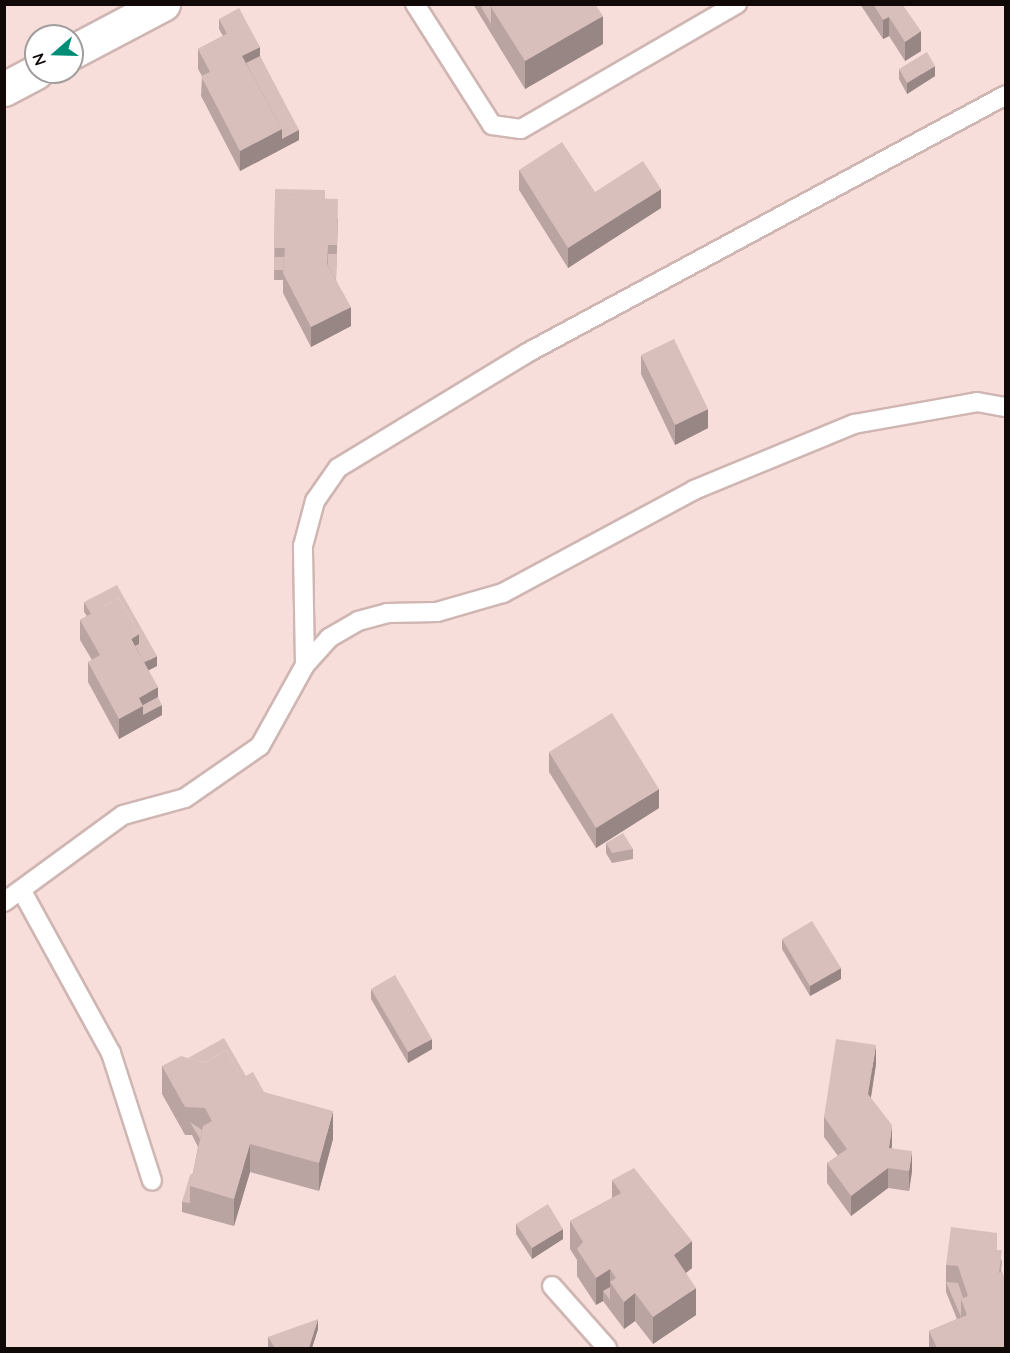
<!DOCTYPE html>
<style>
body{margin:0}
#map{position:relative;width:1010px;height:1353px;overflow:hidden;background:#f8dedb;font-family:Quicksand,sans-serif}
div>[style]{position:absolute}
.roads{filter:drop-shadow(2px 0 #cfb6b3) drop-shadow(-2px 0 #cfb6b3) drop-shadow(0 2px #cfb6b3) drop-shadow(0 -2px #cfb6b3)}
.lane>*{height:18px;margin:-9px;padding:0 9px;transform-origin:9px;border-radius:9px;background:#fff}
.street>*{height:33px;margin:-16.5px;padding:0 16.5px;transform-origin:16.5px;border-radius:16.5px;background:#fff}
.wall>*{inset:0;background:#baa4a2}
.shaded-wall>*{inset:0;background:#978684}
.building>*{inset:0;background:#d8bfbc}
span{translate:-50% -50%;white-space:nowrap;text-align:center;line-height:1.15;-webkit-text-stroke:6px #fff;paint-order:stroke}
.frame{position:absolute;inset:0;border:6px solid #110908;pointer-events:none}
.north{position:absolute;left:24px;top:24px;width:60px;height:60px;box-sizing:border-box;background:#fff;border:2px solid #a09d9c;border-radius:50%;rotate:250deg;font-size:16px;font-weight:700;line-height:24px;text-align:center;color:#110908}
.north::after{content:'';display:block;margin:auto;width:21px;height:27px;background:#008d76;clip-path:polygon(50% 0,100% 100%,50% 72%,0 100%)}
</style>
<div id="map">
<div class="roads">
<div class="lane">
<i style="left:415px;top:4px;width:143px;rotate:57.5deg"></i>
<i style="left:492px;top:125px;width:29px;rotate:8deg"></i>
<i style="left:521px;top:129px;width:250px;rotate:-30.1deg"></i>
<i style="left:305px;top:665px;width:36px;rotate:-48deg"></i>
<i style="left:329px;top:638px;width:34px;rotate:-30deg"></i>
<i style="left:358px;top:621px;width:30px;rotate:-15deg"></i>
<i style="left:387px;top:613px;width:50px;rotate:-1.1deg"></i>
<i style="left:437px;top:612px;width:69px;rotate:-16.1deg"></i>
<i style="left:503px;top:593px;width:217px;rotate:-28.3deg"></i>
<i style="left:694px;top:490px;width:173px;rotate:-22.4deg"></i>
<i style="left:854px;top:424px;width:125px;rotate:-10.1deg"></i>
<i style="left:977px;top:402px;width:29px;rotate:10deg"></i>
<i style="left:23px;top:893px;width:183px;rotate:61.2deg"></i>
<i style="left:111px;top:1053px;width:134px;rotate:72.2deg"></i>
<i style="left:4px;top:902px;width:147px;rotate:-36.2deg"></i>
<i style="left:123px;top:815px;width:64px;rotate:-15.3deg"></i>
<i style="left:185px;top:798px;width:91px;rotate:-34.7deg"></i>
<i style="left:260px;top:746px;width:93px;rotate:-60.9deg"></i>
<i style="left:305px;top:665px;width:119px;rotate:-91deg"></i>
<i style="left:303px;top:546px;width:47px;rotate:-75.1deg"></i>
<i style="left:315px;top:501px;width:40px;rotate:-55.1deg"></i>
<i style="left:338px;top:468px;width:221px;rotate:-31.3deg"></i>
<i style="left:527px;top:353px;width:544px;rotate:-28.31deg"></i>
<i style="left:552px;top:1286px;width:83px;rotate:48.4deg"></i>
</div>
<div class="street">
<i style="left:72px;top:52px;width:103px;rotate:-27.8deg"></i>
<i style="left:4px;top:89px;width:36px;rotate:-28deg"></i>
</div>
</div>
<div class="wall">
<i style="clip-path:polygon(473px 4px,595px 4px,603px 44px,525px 89px)"></i>
<i style="clip-path:polygon(860px 4px,902px 4px,921px 51px,905px 61px,889px 36px,883px 39px)"></i>
<i style="clip-path:polygon(219px 19px,260px 56px,299px 140px,240px 171px,201px 96px,202px 76px,198px 69px,198px 49px,223px 36px,219px 29px)"></i>
<i style="clip-path:polygon(899px 69px,935px 76px,907px 94px,899px 79px)"></i>
<i style="clip-path:polygon(519px 170px,595px 192px,661px 208px,568px 268px,519px 190px)"></i>
<i style="clip-path:polygon(275px 197px,325px 199px,338px 219px,336px 280px,351px 326px,311px 347px,283px 293px,283px 280px,274px 280px)"></i>
<i style="clip-path:polygon(641px 355px,708px 428px,675px 445px,641px 374px)"></i>
<i style="clip-path:polygon(84px 602px,157px 666px,148px 670px,158px 697px,162px 715px,119px 739px,88px 682px,88px 662px,92px 660px,80px 640px,80px 620px,87px 616px,84px 612px)"></i>
<i style="clip-path:polygon(549px 752px,659px 808px,596px 848px,549px 772px)"></i>
<i style="clip-path:polygon(606px 843px,633px 849px,633px 859px,612px 863px,606px 853px)"></i>
<i style="clip-path:polygon(782px 939px,841px 979px,810px 996px,782px 949px)"></i>
<i style="clip-path:polygon(371px 989px,432px 1049px,408px 1063px,371px 999px)"></i>
<i style="clip-path:polygon(876px 1064px,871px 1098px,892px 1145px,891px 1149px,912px 1171px,909px 1191px,888px 1188px,851px 1216px,827px 1183px,827px 1163px,838px 1156px,824px 1137px,824px 1117px)"></i>
<i style="clip-path:polygon(162px 1066px,246px 1076px,264px 1092px,333px 1139px,319px 1191px,250px 1172px,234px 1226px,182px 1212px,182px 1202px,193px 1173px,198px 1147px,192px 1135px,185px 1135px,162px 1094px)"></i>
<i style="clip-path:polygon(612px 1180px,692px 1268px,686px 1273px,696px 1315px,653px 1344px,635px 1321px,624px 1329px,603px 1301px,596px 1305px,577px 1276px,577px 1260px,570px 1249px,570px 1221px,612px 1198px)"></i>
<i style="clip-path:polygon(516px 1224px,563px 1239px,532px 1259px,516px 1234px)"></i>
<i style="clip-path:polygon(997px 1250px,1002px 1261px,1001px 1272px,1005px 1348px,929px 1348px,929px 1331px,957px 1319px,946px 1292px,946px 1265px)"></i>
<i style="clip-path:polygon(318px 1329px,312px 1348px,269px 1348px,268px 1347px,268px 1337px)"></i>
</div>
<div class="shaded-wall">
<i style="clip-path:polygon(603px 16px,603px 44px,525px 89px,525px 61px)"></i>
<i style="clip-path:polygon(889px 17px,889px 36px,883px 39px,883px 20px)"></i>
<i style="clip-path:polygon(921px 31px,921px 51px,905px 61px,905px 42px)"></i>
<i style="clip-path:polygon(260px 47px,260px 66px,247px 73px,242px 56px)"></i>
<i style="clip-path:polygon(935px 66px,935px 76px,907px 94px,907px 83px)"></i>
<i style="clip-path:polygon(282px 129px,299px 130px,299px 140px,240px 171px,240px 151px)"></i>
<i style="clip-path:polygon(661px 189px,661px 208px,568px 268px,568px 248px)"></i>
<i style="clip-path:polygon(351px 307px,351px 326px,311px 347px,311px 327px)"></i>
<i style="clip-path:polygon(708px 409px,708px 428px,675px 445px,675px 425px)"></i>
<i style="clip-path:polygon(139px 634px,139px 654px,131px 639px)"></i>
<i style="clip-path:polygon(157px 656px,157px 666px,140px 675px,140px 665px)"></i>
<i style="clip-path:polygon(158px 687px,158px 707px,162px 705px,162px 715px,119px 739px,119px 719px,139px 698px)"></i>
<i style="clip-path:polygon(659px 789px,659px 808px,596px 848px,596px 828px)"></i>
<i style="clip-path:polygon(841px 968px,841px 979px,810px 996px,810px 986px)"></i>
<i style="clip-path:polygon(432px 1039px,432px 1049px,408px 1063px,408px 1052px)"></i>
<i style="clip-path:polygon(876px 1045px,876px 1064px,868px 1114px,868px 1094px)"></i>
<i style="clip-path:polygon(333px 1111px,333px 1139px,319px 1191px,319px 1163px)"></i>
<i style="clip-path:polygon(892px 1125px,892px 1145px,889px 1168px,889px 1148px)"></i>
<i style="clip-path:polygon(250px 1144px,250px 1172px,234px 1226px,234px 1199px)"></i>
<i style="clip-path:polygon(912px 1151px,912px 1171px,909px 1191px,909px 1171px)"></i>
<i style="clip-path:polygon(888px 1168px,888px 1188px,851px 1216px,851px 1196px)"></i>
<i style="clip-path:polygon(563px 1229px,563px 1239px,532px 1259px,532px 1248px)"></i>
<i style="clip-path:polygon(692px 1241px,692px 1268px,678px 1279px,674px 1255px)"></i>
<i style="clip-path:polygon(610px 1269px,610px 1297px,603px 1291px,603px 1301px,596px 1305px,596px 1278px)"></i>
<i style="clip-path:polygon(696px 1288px,696px 1315px,653px 1344px,653px 1317px)"></i>
<i style="clip-path:polygon(635px 1293px,635px 1321px,624px 1329px,624px 1302px)"></i>
<i style="clip-path:polygon(318px 1319px,318px 1329px,312px 1348px,309px 1348px)"></i>
</div>
<div class="building">
<i style="clip-path:polygon(485px 4px,489px 4px,491px 7px,491px 24px,481px 7px)"></i>
<i style="clip-path:polygon(495px 4px,595px 4px,603px 16px,525px 61px,491px 7px)"></i>
<i style="clip-path:polygon(873px 4px,902px 4px,921px 31px,905px 42px,889px 17px,883px 20px)"></i>
<i style="clip-path:polygon(239px 8px,247px 23px,227px 34px,219px 19px)"></i>
<i style="clip-path:polygon(247px 23px,260px 47px,242px 56px,282px 129px,240px 151px,201px 76px,210px 72px,198px 49px)"></i>
<i style="clip-path:polygon(927px 52px,935px 66px,907px 83px,899px 69px)"></i>
<i style="clip-path:polygon(260px 56px,299px 130px,282px 139px,282px 129px,246px 63px)"></i>
<i style="clip-path:polygon(562px 142px,595px 192px,643px 161px,661px 189px,568px 248px,519px 170px)"></i>
<i style="clip-path:polygon(275px 189px,325px 190px,325px 199px,275px 197px)"></i>
<i style="clip-path:polygon(275px 197px,338px 199px,337px 245px,328px 245px,327px 264px,351px 307px,311px 327px,283px 273px,285px 248px,274px 248px)"></i>
<i style="clip-path:polygon(328px 254px,337px 254px,336px 280px,328px 265px)"></i>
<i style="clip-path:polygon(274px 257px,284px 257px,283px 270px,274px 270px)"></i>
<i style="clip-path:polygon(674px 339px,708px 409px,675px 425px,641px 355px)"></i>
<i style="clip-path:polygon(117px 585px,157px 656px,144px 662px,135px 646px,139px 644px,139px 634px,119px 598px,91px 614px,84px 602px)"></i>
<i style="clip-path:polygon(119px 598px,139px 634px,131px 639px,158px 687px,139px 698px,143px 706px,119px 719px,88px 662px,100px 655px,80px 620px)"></i>
<i style="clip-path:polygon(158px 697px,162px 705px,143px 715px,143px 705px)"></i>
<i style="clip-path:polygon(612px 713px,659px 789px,596px 828px,549px 752px)"></i>
<i style="clip-path:polygon(623px 833px,633px 849px,612px 853px,606px 843px)"></i>
<i style="clip-path:polygon(812px 921px,841px 968px,810px 986px,782px 939px)"></i>
<i style="clip-path:polygon(395px 975px,432px 1039px,408px 1052px,371px 989px)"></i>
<i style="clip-path:polygon(224px 1038px,246px 1076px,242px 1078px,226px 1050px,205px 1063px,188px 1058px)"></i>
<i style="clip-path:polygon(836px 1039px,876px 1045px,868px 1094px,892px 1125px,889px 1148px,912px 1151px,909px 1171px,888px 1168px,851px 1196px,827px 1163px,847px 1149px,824px 1117px)"></i>
<i style="clip-path:polygon(226px 1050px,242px 1078px,253px 1072px,264px 1092px,333px 1111px,319px 1163px,250px 1144px,234px 1199px,190px 1186px,203px 1126px,212px 1121px,205px 1108px,185px 1107px,162px 1066px,181px 1056px,205px 1063px)"></i>
<i style="clip-path:polygon(190px 1122px,202px 1130px,200px 1139px)"></i>
<i style="clip-path:polygon(634px 1168px,692px 1241px,674px 1255px,696px 1288px,653px 1317px,635px 1293px,624px 1302px,610px 1282px,616px 1278px,610px 1269px,596px 1278px,577px 1249px,583px 1242px,570px 1221px,621px 1193px,612px 1180px)"></i>
<i style="clip-path:polygon(193px 1173px,190px 1186px,190px 1203px,182px 1202px,190px 1175px)"></i>
<i style="clip-path:polygon(548px 1204px,563px 1229px,532px 1248px,516px 1224px)"></i>
<i style="clip-path:polygon(951px 1227px,997px 1233px,997px 1274px,1002px 1271px,1005px 1280px,1005px 1348px,937px 1348px,929px 1331px,967px 1315px,961px 1299px,968px 1296px,958px 1266px,946px 1265px)"></i>
<i style="clip-path:polygon(997px 1250px,1002px 1250px,999px 1273px,997px 1274px)"></i>
<i style="clip-path:polygon(946px 1282px,958px 1283px,963px 1298px,961px 1299px,961px 1317px)"></i>
<i style="clip-path:polygon(610px 1287px,610px 1300px,603px 1291px)"></i>
<i style="clip-path:polygon(318px 1319px,309px 1348px,275px 1348px,268px 1337px)"></i>
</div>
<div class="frame"></div>
<div class="north">N</div>
</div>
